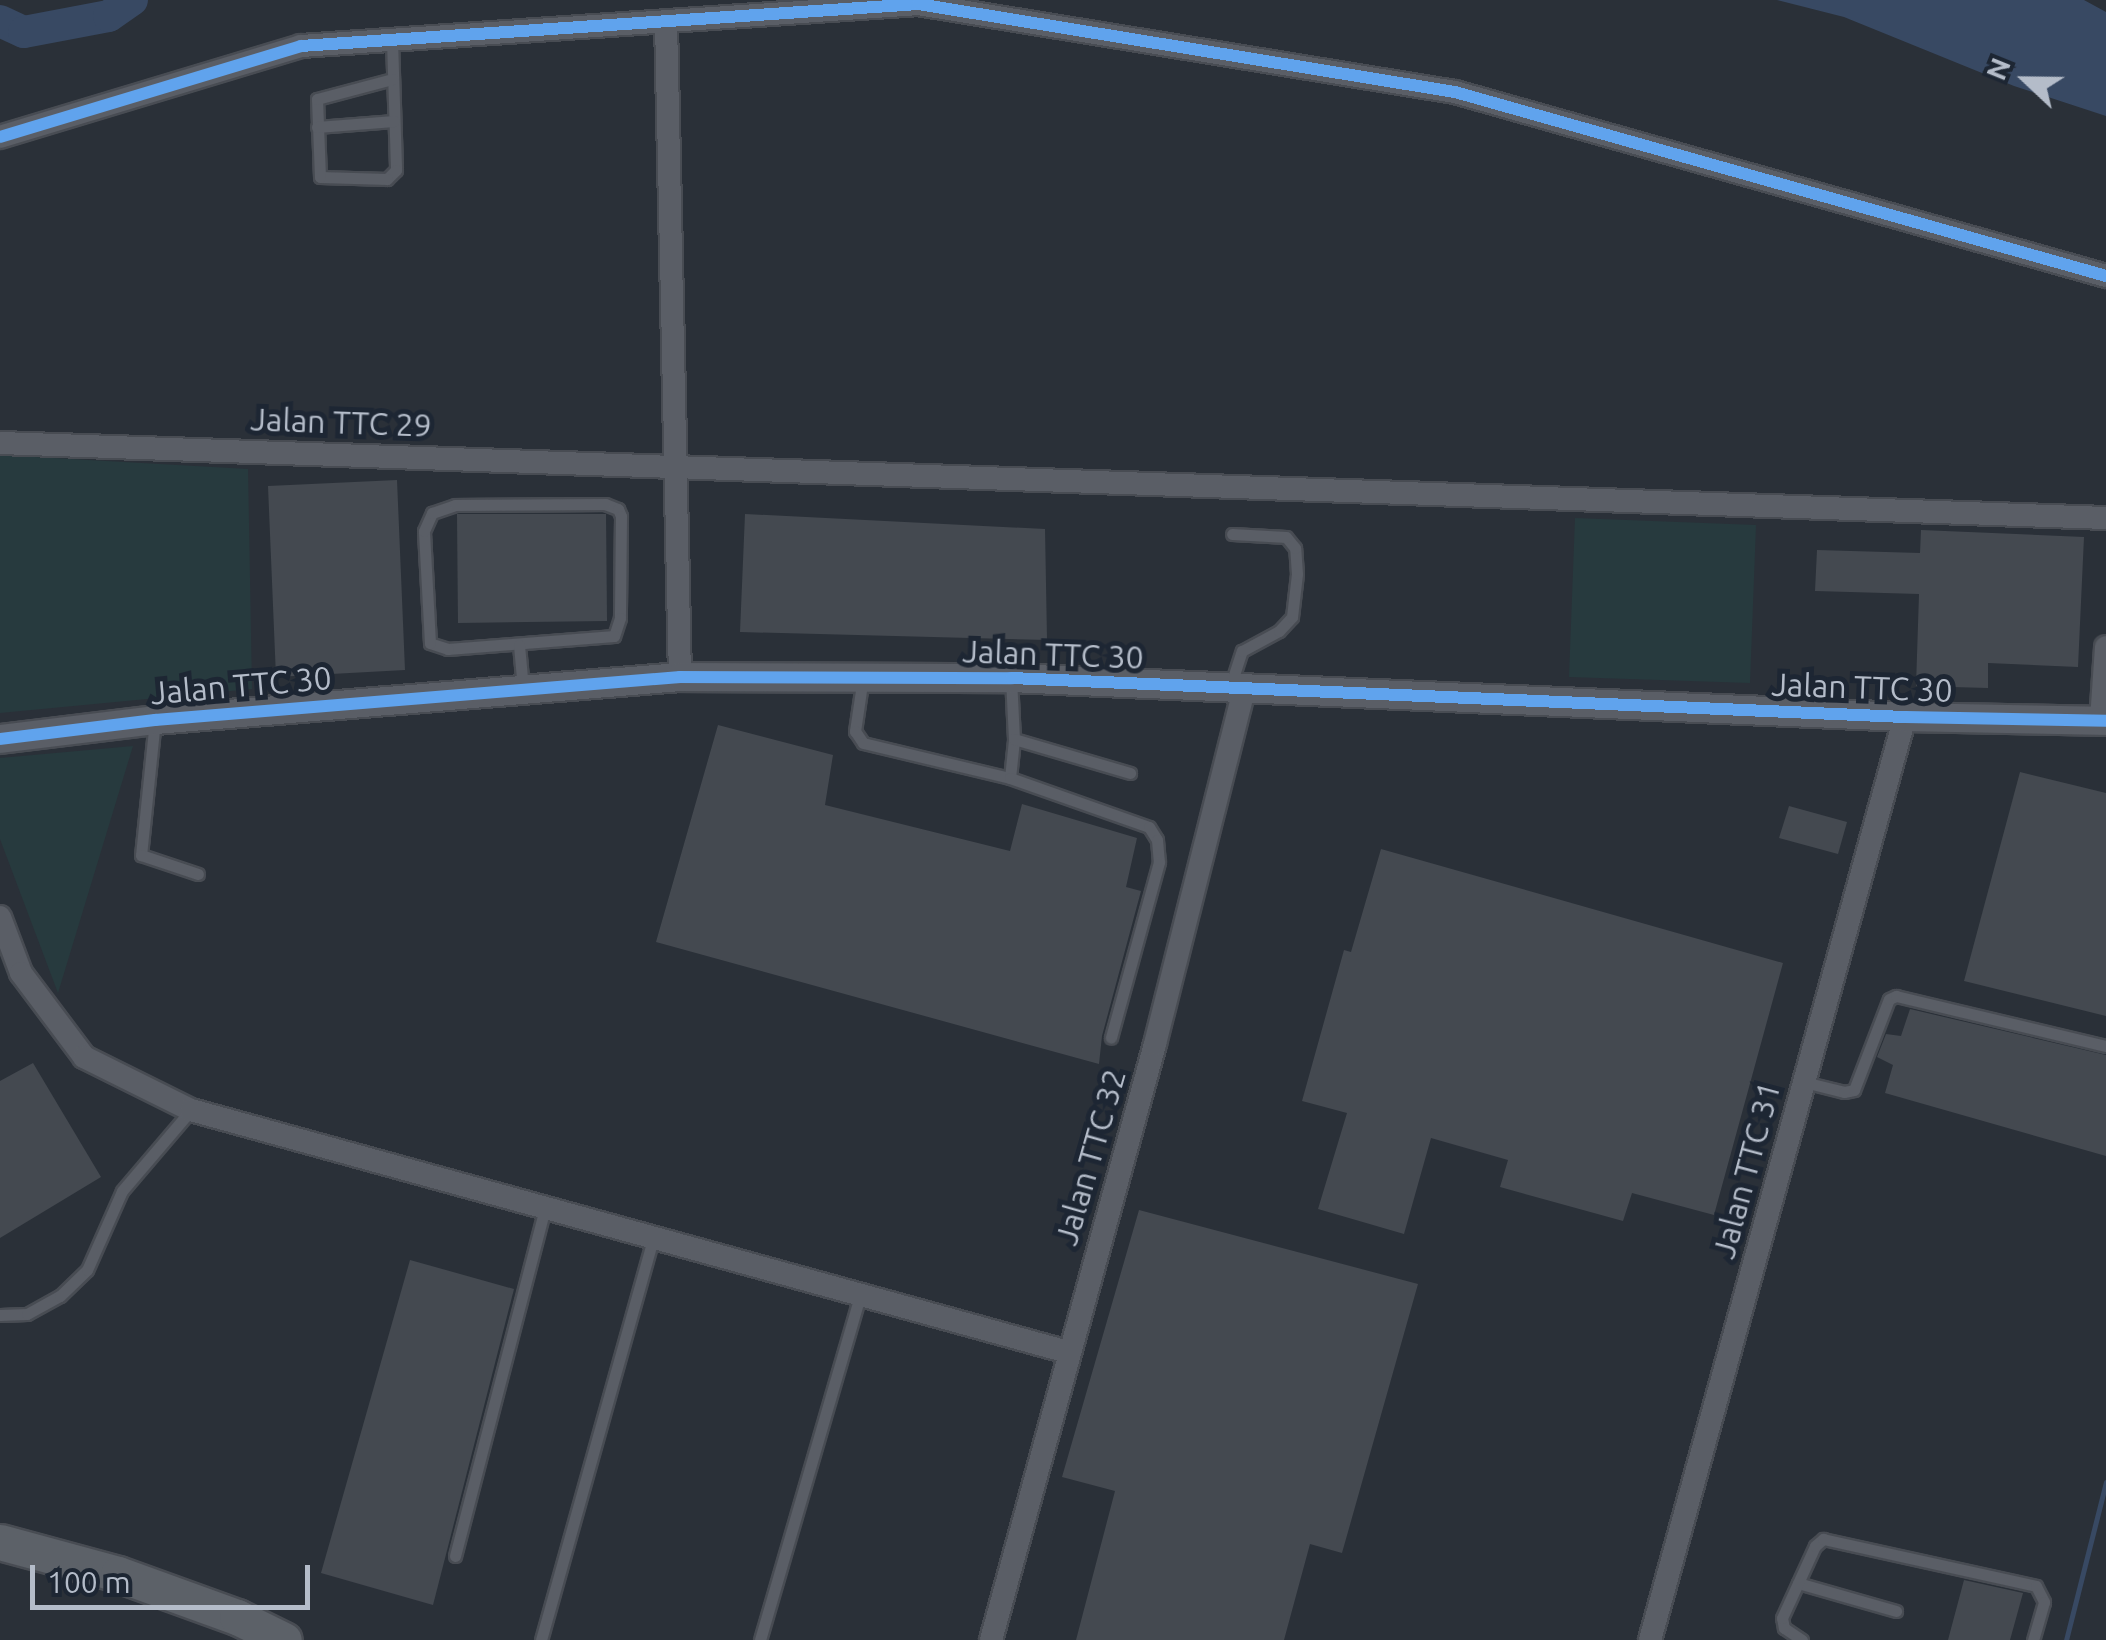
<!DOCTYPE html>
<style>
body{margin:0}
#map{position:relative;width:2106px;height:1640px;overflow:hidden;background:#2a3038;font-family:Ubuntu,sans-serif}
div>[style]{position:absolute}
.green>*{inset:0;background:#273a3e}
.water>*{inset:0;background:#384963}
.stream>*{height:5px;margin:-2.5px;padding:0 2.5px;transform-origin:2.5px;border-radius:2.5px;background:#384963}
.river>*{height:32px;margin:-16px;padding:0 16px;transform-origin:16px;border-radius:16px;background:#384963}
.building>*{inset:0;background:#444950}
.roads{filter:drop-shadow(2px 0 #484c53) drop-shadow(-2px 0 #484c53) drop-shadow(0 2px #484c53) drop-shadow(0 -2px #484c53)}
.service>*{height:11px;margin:-5.5px;padding:0 5.5px;transform-origin:5.5px;border-radius:5.5px;background:#5a5e66}
.minor>*{height:22px;margin:-11px;padding:0 11px;transform-origin:11px;border-radius:11px;background:#5a5e66}
.tertiary>*{height:28px;margin:-14px;padding:0 14px;transform-origin:14px;border-radius:14px;background:#5a5e66}
.primary>*{height:35px;margin:-17.5px;padding:0 17.5px;transform-origin:17.5px;border-radius:17.5px;background:#5c6168}
.cycleway>*{height:12px;margin:-6px;padding:0 6px;transform-origin:6px;border-radius:6px;background:#60a3ed}
span{translate:-50% -50%;white-space:nowrap;text-align:center;line-height:1.15;-webkit-text-stroke:10px #1d2633;paint-order:stroke}
.street-label{font-size:32px;color:#b4bcc9}
.north{position:absolute;left:1976px;top:30px;width:100px;height:100px;-webkit-text-stroke:8px #1d2633;paint-order:stroke;rotate:292deg;font-size:28px;font-weight:700;line-height:40px;text-align:center;color:#b4bcc9}
.north::after{content:'';display:block;margin:auto;width:35px;height:45px;background:#b4bcc9;clip-path:polygon(50% 0,100% 100%,50% 72%,0 100%)}
.scale{position:absolute;left:30px;top:1565px;width:280px;height:45px;box-sizing:border-box;border:5px solid #b4bcc9;border-top:0;padding-left:12px;font-size:30px;line-height:35px;white-space:nowrap;color:#b4bcc9;-webkit-text-stroke:8px #1d2633;paint-order:stroke}
</style>
<div id="map">
<div class="green">
<i style="clip-path:polygon(0 455px,248px 469px,252px 689px,0 713px)"></i>
<i style="clip-path:polygon(1575px 518px,1756px 525px,1750px 683px,1569px 677px)"></i>
<i style="clip-path:polygon(133px 746px,58px 993px,0 839px,0 758px)"></i>
</div>
<div class="water">
<i style="clip-path:polygon(1777px 0,2084px 0,2106px 12px,2106px 116px,2014px 86px,1844px 17px)"></i>
</div>
<div class="stream">
<i style="left:2066px;top:1640px;width:163px;rotate:-75.8deg"></i>
</div>
<div class="river">
<i style="left:0;top:21px;width:26px;rotate:25deg"></i>
<i style="left:24px;top:32px;width:86px;rotate:-10.7deg"></i>
<i style="left:109px;top:16px;width:28px;rotate:-35deg"></i>
</div>
<div class="building">
<i style="clip-path:polygon(397px 480px,405px 670px,276px 677px,268px 486px)"></i>
<i style="clip-path:polygon(457px 514px,606px 514px,607px 621px,458px 623px)"></i>
<i style="clip-path:polygon(745px 514px,1045px 529px,1047px 640px,740px 632px)"></i>
<i style="clip-path:polygon(1921px 530px,2084px 537px,2078px 667px,1988px 663px,1988px 688px,1916px 686px,1919px 594px,1815px 591px,1817px 550px,1920px 553px)"></i>
<i style="clip-path:polygon(718px 725px,833px 755px,825px 805px,1010px 851px,1022px 804px,1137px 838px,1126px 887px,1141px 891px,1102px 1036px,1099px 1064px,656px 942px)"></i>
<i style="clip-path:polygon(2020px 772px,2106px 793px,2106px 1016px,1964px 981px)"></i>
<i style="clip-path:polygon(1789px 806px,1847px 822px,1838px 854px,1779px 838px)"></i>
<i style="clip-path:polygon(1381px 849px,1783px 963px,1714px 1215px,1632px 1193px,1623px 1221px,1500px 1187px,1508px 1160px,1431px 1138px,1404px 1234px,1318px 1209px,1347px 1113px,1302px 1101px,1344px 950px,1351px 952px)"></i>
<i style="clip-path:polygon(1910px 1009px,2106px 1055px,2106px 1156px,1885px 1093px,1893px 1065px,1877px 1057px,1886px 1034px,1901px 1036px)"></i>
<i style="clip-path:polygon(33px 1063px,101px 1177px,0 1238px,0 1081px)"></i>
<i style="clip-path:polygon(1139px 1210px,1418px 1284px,1342px 1553px,1310px 1544px,1284px 1640px,1076px 1640px,1115px 1491px,1062px 1477px)"></i>
<i style="clip-path:polygon(410px 1260px,514px 1289px,433px 1605px,321px 1573px)"></i>
<i style="clip-path:polygon(1964px 1580px,2023px 1593px,2010px 1640px,1948px 1640px)"></i>
</div>
<div class="roads">
<div class="service">
<i style="left:392px;top:40px;width:130px;rotate:88.2deg"></i>
<i style="left:396px;top:170px;width:13px;rotate:135deg"></i>
<i style="left:387px;top:179px;width:67px;rotate:-178.3deg"></i>
<i style="left:320px;top:177px;width:78px;rotate:-92.2deg"></i>
<i style="left:317px;top:99px;width:78px;rotate:-14.9deg"></i>
<i style="left:317px;top:127px;width:77px;rotate:-4.5deg"></i>
<i style="left:605px;top:504px;width:14px;rotate:21deg"></i>
<i style="left:618px;top:509px;width:8px;rotate:67deg"></i>
<i style="left:621px;top:516px;width:102px;rotate:90.6deg"></i>
<i style="left:620px;top:618px;width:19px;rotate:108deg"></i>
<i style="left:614px;top:636px;width:167px;rotate:175.5deg"></i>
<i style="left:448px;top:649px;width:19px;rotate:-162deg"></i>
<i style="left:430px;top:643px;width:112px;rotate:-93.1deg"></i>
<i style="left:424px;top:531px;width:20px;rotate:-66deg"></i>
<i style="left:432px;top:513px;width:24px;rotate:-19deg"></i>
<i style="left:455px;top:505px;width:150px;rotate:-0.4deg"></i>
<i style="left:519px;top:645px;width:44px;rotate:84.8deg"></i>
<i style="left:863px;top:677px;width:55px;rotate:98.4deg"></i>
<i style="left:855px;top:731px;width:14px;rotate:56deg"></i>
<i style="left:863px;top:743px;width:151px;rotate:13.4deg"></i>
<i style="left:1010px;top:778px;width:39px;rotate:-84deg"></i>
<i style="left:1014px;top:739px;width:61px;rotate:-92.8deg"></i>
<i style="left:1231px;top:684px;width:35px;rotate:-72deg"></i>
<i style="left:1242px;top:651px;width:42px;rotate:-28.4deg"></i>
<i style="left:1279px;top:631px;width:19px;rotate:-47deg"></i>
<i style="left:1292px;top:617px;width:43px;rotate:-83.4deg"></i>
<i style="left:1297px;top:574px;width:26px;rotate:-94deg"></i>
<i style="left:1295px;top:548px;width:14px;rotate:-129deg"></i>
<i style="left:1286px;top:537px;width:54px;rotate:-176.8deg"></i>
<i style="left:155px;top:720px;width:136px;rotate:95.9deg"></i>
<i style="left:141px;top:855px;width:60px;rotate:18.4deg"></i>
<i style="left:1014px;top:739px;width:121px;rotate:16.3deg"></i>
<i style="left:1010px;top:778px;width:147px;rotate:19.4deg"></i>
<i style="left:1149px;top:827px;width:15px;rotate:58deg"></i>
<i style="left:1157px;top:840px;width:22px;rotate:85deg"></i>
<i style="left:1159px;top:862px;width:182px;rotate:105.3deg"></i>
<i style="left:1804px;top:1082px;width:41px;rotate:14deg"></i>
<i style="left:1844px;top:1092px;width:10px;rotate:-11deg"></i>
<i style="left:1854px;top:1090px;width:97px;rotate:-69deg"></i>
<i style="left:1889px;top:999px;width:8px;rotate:-23deg"></i>
<i style="left:1896px;top:996px;width:216px;rotate:13.4deg"></i>
<i style="left:0;top:1315px;width:27px;rotate:-2deg"></i>
<i style="left:27px;top:1314px;width:38px;rotate:-29deg"></i>
<i style="left:60px;top:1296px;width:37px;rotate:-44deg"></i>
<i style="left:87px;top:1270px;width:86px;rotate:-66.1deg"></i>
<i style="left:122px;top:1191px;width:106px;rotate:-49.6deg"></i>
<i style="left:455px;top:1556px;width:358px;rotate:-75.5deg"></i>
<i style="left:1798px;top:1583px;width:102px;rotate:15.9deg"></i>
<i style="left:541px;top:1640px;width:417px;rotate:-74.4deg"></i>
<i style="left:760px;top:1640px;width:358px;rotate:-73.8deg"></i>
<i style="left:1802px;top:1640px;width:22px;rotate:-146deg"></i>
<i style="left:1784px;top:1628px;width:10px;rotate:-101deg"></i>
<i style="left:1782px;top:1618px;width:79px;rotate:-65.4deg"></i>
<i style="left:1815px;top:1546px;width:11px;rotate:-41deg"></i>
<i style="left:1823px;top:1539px;width:218px;rotate:12.4deg"></i>
<i style="left:2036px;top:1586px;width:18px;rotate:63deg"></i>
<i style="left:2044px;top:1602px;width:40px;rotate:106deg"></i>
</div>
<div class="minor">
<i style="left:666px;top:21px;width:656px;rotate:88.78deg"></i>
<i style="left:0;top:137px;width:314px;rotate:-16.8deg"></i>
<i style="left:301px;top:46px;width:618px;rotate:-3.89deg"></i>
<i style="left:918px;top:4px;width:544px;rotate:9.31deg"></i>
<i style="left:1455px;top:92px;width:677px;rotate:15.78deg"></i>
<i style="left:0;top:443px;width:2107px;rotate:2.04deg"></i>
<i style="left:2101px;top:721px;width:74px;rotate:-86.1deg"></i>
<i style="left:0;top:917px;width:60px;rotate:69.4deg"></i>
<i style="left:21px;top:973px;width:105px;rotate:53.1deg"></i>
<i style="left:84px;top:1057px;width:119px;rotate:26.4deg"></i>
<i style="left:191px;top:1110px;width:910px;rotate:15.43deg"></i>
<i style="left:991px;top:1640px;width:618px;rotate:-74.61deg"></i>
<i style="left:1155px;top:1044px;width:366px;rotate:-75.9deg"></i>
<i style="left:1650px;top:1640px;width:958px;rotate:-74.56deg"></i>
</div>
<div class="tertiary">
<i style="left:0;top:739px;width:156px;rotate:-7deg"></i>
<i style="left:155px;top:720px;width:527px;rotate:-4.68deg"></i>
<i style="left:680px;top:677px;width:331px;rotate:0.2deg"></i>
<i style="left:1011px;top:678px;width:895px;rotate:2.5deg"></i>
<i style="left:1905px;top:717px;width:201px;rotate:1.1deg"></i>
</div>
<div class="primary">
<i style="left:0;top:1542px;width:122px;rotate:15.2deg"></i>
<i style="left:118px;top:1574px;width:127px;rotate:19.9deg"></i>
<i style="left:237px;top:1617px;width:52px;rotate:26.1deg"></i>
</div>
</div>
<div class="cycleway">
<i style="left:0;top:137px;width:314px;rotate:-16.8deg"></i>
<i style="left:301px;top:46px;width:618px;rotate:-3.89deg"></i>
<i style="left:918px;top:4px;width:544px;rotate:9.31deg"></i>
<i style="left:1455px;top:92px;width:677px;rotate:15.78deg"></i>
<i style="left:0;top:739px;width:156px;rotate:-7deg"></i>
<i style="left:155px;top:720px;width:527px;rotate:-4.68deg"></i>
<i style="left:680px;top:677px;width:331px;rotate:0.2deg"></i>
<i style="left:1011px;top:678px;width:895px;rotate:2.5deg"></i>
<i style="left:1905px;top:717px;width:201px;rotate:1.1deg"></i>
</div>
<div class="street-label">
<span style="left:341px;top:422px;rotate:2deg">Jalan TTC 29</span>
<span style="left:1053px;top:654px;rotate:2deg">Jalan TTC 30</span>
<span style="left:241px;top:685px;rotate:-5deg">Jalan TTC 30</span>
<span style="left:1862px;top:687px;rotate:2deg">Jalan TTC 30</span>
<span style="left:1090px;top:1157px;rotate:-74deg">Jalan TTC 32</span>
<span style="left:1746px;top:1170px;rotate:-75deg">Jalan TTC 31</span>
</div>
<div class="north">N</div>
<div class="scale">100 m</div>
</div>
